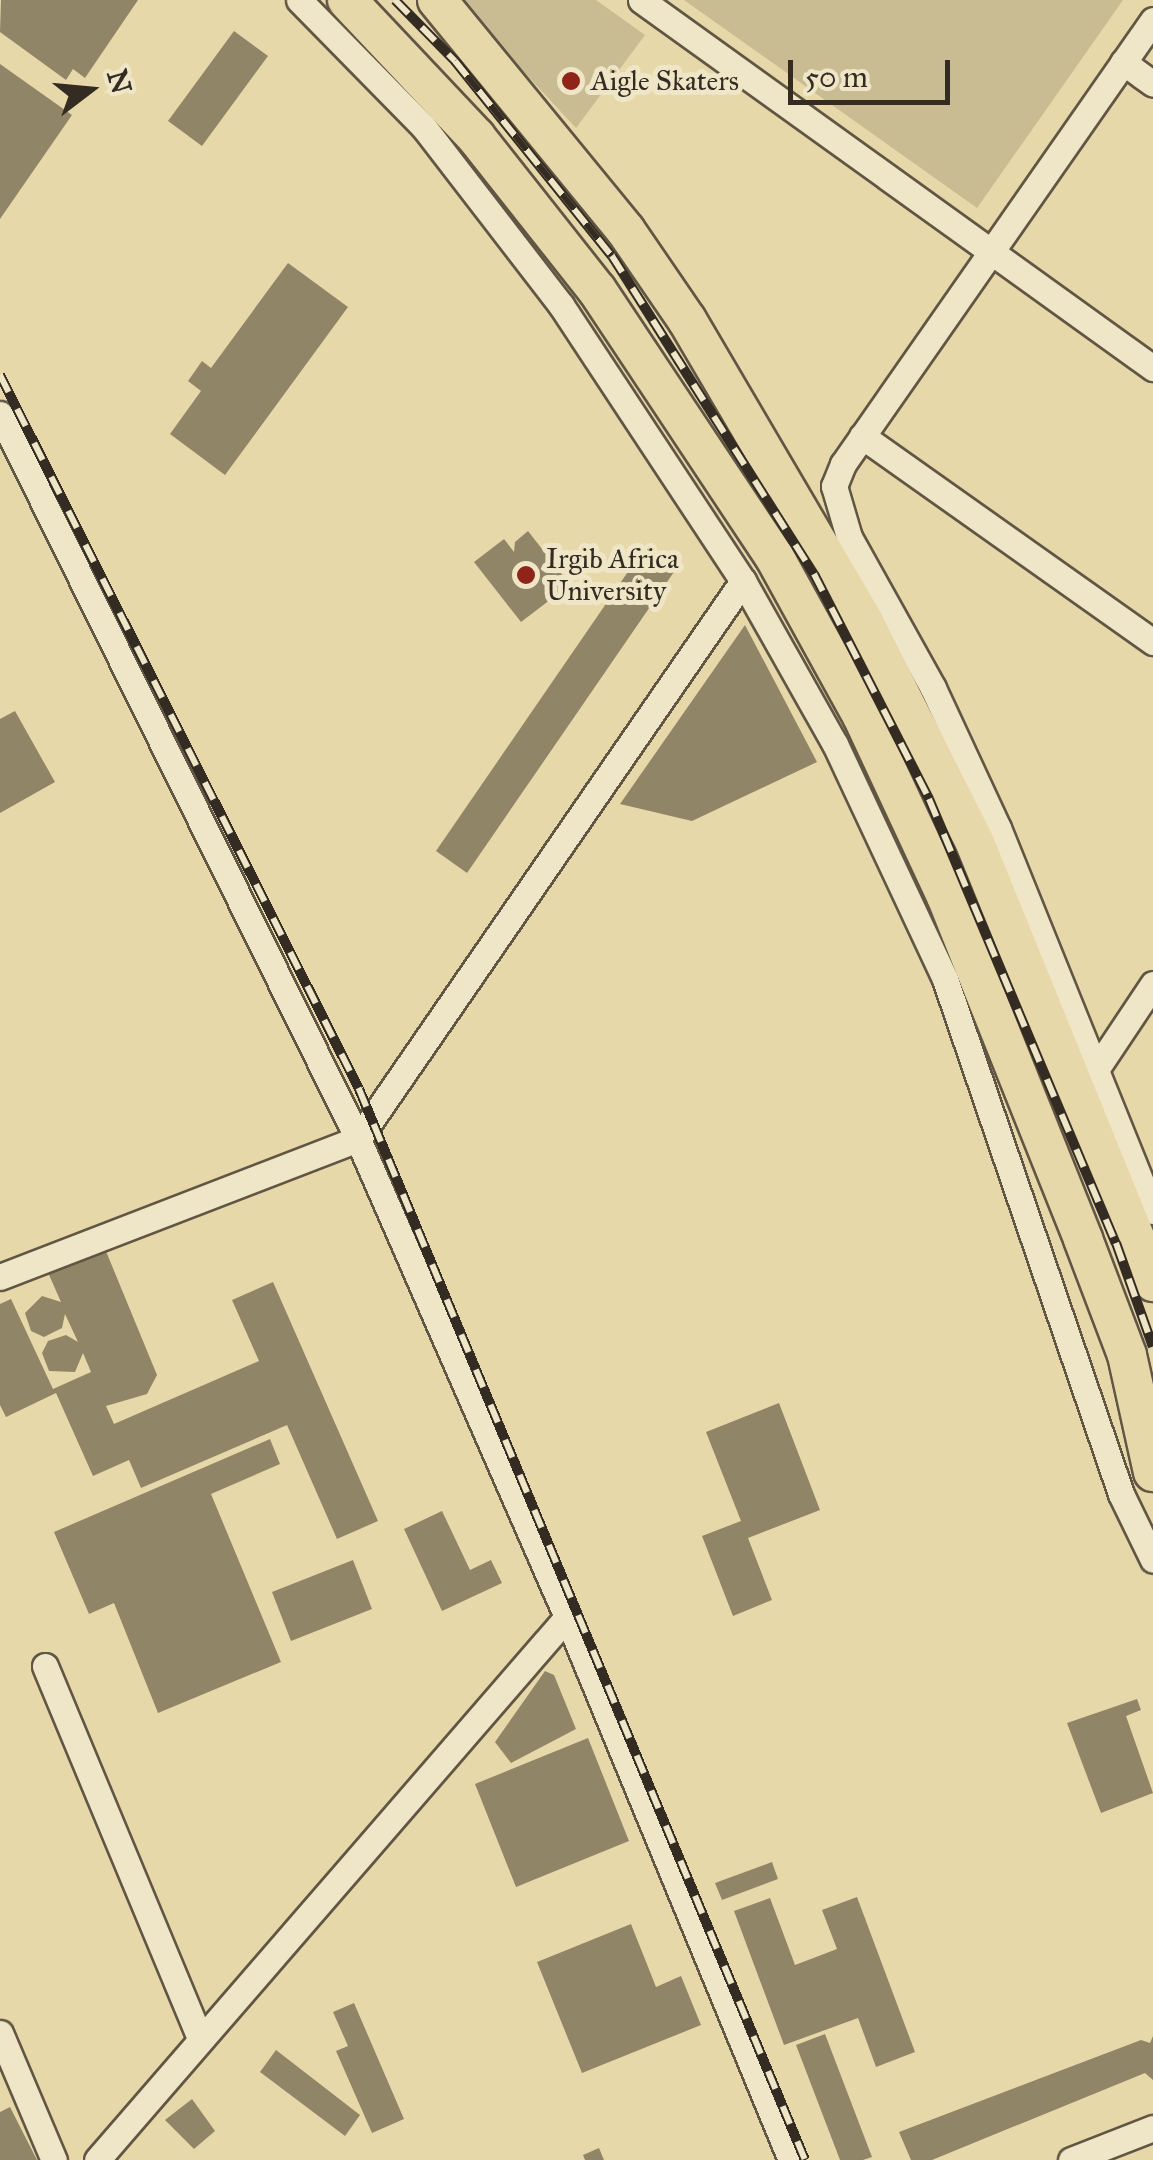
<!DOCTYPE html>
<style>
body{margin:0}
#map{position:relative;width:1153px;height:2160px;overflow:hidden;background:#e7d8a9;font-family:"IM FELL Great Primer",serif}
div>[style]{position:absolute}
.green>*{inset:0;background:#c9bb92}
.building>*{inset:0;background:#918568}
.roads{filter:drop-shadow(2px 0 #615644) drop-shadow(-2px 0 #615644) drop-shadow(0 2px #615644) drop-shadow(0 -2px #615644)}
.minor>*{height:25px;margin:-12.5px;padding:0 12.5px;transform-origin:12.5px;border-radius:12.5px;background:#efe6c7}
.highway>*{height:38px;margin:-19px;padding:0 19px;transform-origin:19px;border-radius:19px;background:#e7d8a9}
.rail>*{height:10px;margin-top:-5px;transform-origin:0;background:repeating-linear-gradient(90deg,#efe6c7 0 19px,#342b22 0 38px);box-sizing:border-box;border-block:2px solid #342b22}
.dots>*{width:28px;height:28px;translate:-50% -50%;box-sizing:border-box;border:5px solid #efe6c7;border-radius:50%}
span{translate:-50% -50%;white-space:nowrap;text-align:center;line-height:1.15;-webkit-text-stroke:10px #efe6c7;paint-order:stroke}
.poi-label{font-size:28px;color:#342b22}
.left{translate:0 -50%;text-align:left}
.north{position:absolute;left:40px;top:40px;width:100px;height:100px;-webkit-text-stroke:8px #efe6c7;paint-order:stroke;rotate:74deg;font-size:28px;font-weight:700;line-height:40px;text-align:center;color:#342b22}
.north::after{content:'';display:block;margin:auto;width:35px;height:45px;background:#342b22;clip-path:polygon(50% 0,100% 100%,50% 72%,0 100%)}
.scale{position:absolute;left:788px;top:60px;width:162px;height:45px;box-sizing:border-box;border:5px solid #342b22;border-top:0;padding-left:12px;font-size:30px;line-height:35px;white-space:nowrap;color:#342b22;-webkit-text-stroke:8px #efe6c7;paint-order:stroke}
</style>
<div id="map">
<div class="green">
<i style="clip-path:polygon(457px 0,596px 0,645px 35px,576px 128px)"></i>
<i style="clip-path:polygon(684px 0,1123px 0,977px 208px)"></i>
</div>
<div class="building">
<i style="clip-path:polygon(1px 0,138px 0,85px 78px,73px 69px,66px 80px,0 32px)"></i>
<i style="clip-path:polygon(234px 31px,268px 56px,202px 146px,168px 121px)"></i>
<i style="clip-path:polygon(0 64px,72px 115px,0 219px)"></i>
<i style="clip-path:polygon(288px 263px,348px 307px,225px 475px,170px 434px,201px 391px,188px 381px,202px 361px,211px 368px)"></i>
<i style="clip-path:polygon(528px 531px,577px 594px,570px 600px,563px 590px,521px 622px,474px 562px,504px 539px,514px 552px,515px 542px)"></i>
<i style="clip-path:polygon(645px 547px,676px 569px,467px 873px,436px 851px)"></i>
<i style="clip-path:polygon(745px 625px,817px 762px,692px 821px,620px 804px)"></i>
<i style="clip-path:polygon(15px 711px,55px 782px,0 813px,0 719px)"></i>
<i style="clip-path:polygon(103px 1244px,157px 1375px,147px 1394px,106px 1406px,114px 1424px,259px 1361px,232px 1300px,273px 1282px,378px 1521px,337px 1539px,287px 1425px,141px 1488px,129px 1460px,93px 1476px,56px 1393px,6px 1417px,0 1405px,0 1304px,11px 1299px,53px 1389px,91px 1372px,83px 1353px,75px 1372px,49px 1371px,42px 1353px,48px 1341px,66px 1335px,78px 1342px,65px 1314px,62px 1328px,44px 1337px,31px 1331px,25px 1313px,42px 1296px,61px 1302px,46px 1268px)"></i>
<i style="clip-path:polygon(779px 1403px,820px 1510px,748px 1538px,772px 1600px,733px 1616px,702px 1536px,741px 1521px,706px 1432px)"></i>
<i style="clip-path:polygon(270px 1439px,280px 1464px,211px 1494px,281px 1662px,158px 1713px,114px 1603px,89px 1614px,54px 1532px)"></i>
<i style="clip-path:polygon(442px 1511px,470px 1570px,491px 1560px,502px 1583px,442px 1611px,404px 1529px)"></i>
<i style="clip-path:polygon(353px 1560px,372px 1609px,291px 1641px,272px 1592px)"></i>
<i style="clip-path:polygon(545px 1671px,554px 1675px,576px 1729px,511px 1763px,495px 1742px)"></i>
<i style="clip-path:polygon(1137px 1699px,1141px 1710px,1126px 1716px,1153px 1793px,1101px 1813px,1067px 1723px)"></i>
<i style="clip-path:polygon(588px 1738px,629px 1841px,516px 1887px,475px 1784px)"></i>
<i style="clip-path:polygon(772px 1862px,778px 1879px,722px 1900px,715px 1883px)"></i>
<i style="clip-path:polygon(857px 1897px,915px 2052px,876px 2067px,858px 2018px,784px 2045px,734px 1911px,770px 1898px,795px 1965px,837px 1949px,822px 1910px)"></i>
<i style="clip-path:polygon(631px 1924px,656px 1987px,681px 1976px,701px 2025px,582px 2073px,537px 1962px)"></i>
<i style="clip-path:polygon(354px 2003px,404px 2119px,372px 2133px,336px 2051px,348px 2046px,333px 2012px)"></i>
<i style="clip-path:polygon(825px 2034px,872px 2157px,863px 2160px,840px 2160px,796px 2045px)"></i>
<i style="clip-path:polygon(1153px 2036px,1153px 2080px,1145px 2073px,932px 2160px,911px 2160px,899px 2132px,1141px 2040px,1150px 2043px)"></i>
<i style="clip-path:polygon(276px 2050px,360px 2115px,345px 2136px,260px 2072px)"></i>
<i style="clip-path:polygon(192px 2099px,215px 2131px,194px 2149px,165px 2120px)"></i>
<i style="clip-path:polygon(10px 2107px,37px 2160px,0 2160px,0 2112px)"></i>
<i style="clip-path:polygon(599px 2148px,604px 2160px,585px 2160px,583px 2155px)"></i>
</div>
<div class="roads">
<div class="minor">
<i style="left:299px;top:0;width:177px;rotate:45.5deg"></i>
<i style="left:423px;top:126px;width:226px;rotate:52.4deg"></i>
<i style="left:561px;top:305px;width:331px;rotate:56.6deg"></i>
<i style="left:743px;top:581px;width:187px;rotate:60.6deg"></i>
<i style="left:835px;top:744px;width:259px;rotate:64.9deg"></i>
<i style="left:945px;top:979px;width:544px;rotate:71.13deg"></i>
<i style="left:1121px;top:1494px;width:73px;rotate:64.1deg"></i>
<i style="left:641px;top:0;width:631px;rotate:35.71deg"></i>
<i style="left:1153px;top:20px;width:542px;rotate:124.92deg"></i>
<i style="left:843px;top:464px;width:24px;rotate:112deg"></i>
<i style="left:834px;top:486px;width:53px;rotate:73.6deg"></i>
<i style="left:849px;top:537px;width:173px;rotate:60.9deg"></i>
<i style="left:933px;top:688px;width:154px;rotate:65.1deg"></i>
<i style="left:998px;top:828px;width:413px;rotate:68deg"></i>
<i style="left:1123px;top:62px;width:37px;rotate:36deg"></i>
<i style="left:0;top:414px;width:809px;rotate:63.72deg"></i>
<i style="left:358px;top:1139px;width:522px;rotate:66.38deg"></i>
<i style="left:567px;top:1617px;width:587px;rotate:67.58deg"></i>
<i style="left:862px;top:436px;width:357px;rotate:35.3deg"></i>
<i style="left:1097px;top:1068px;width:101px;rotate:-56.3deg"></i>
<i style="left:0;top:1277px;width:384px;rotate:-21.1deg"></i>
<i style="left:358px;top:1139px;width:678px;rotate:-55.4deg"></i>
<i style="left:45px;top:1666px;width:403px;rotate:67.4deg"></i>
<i style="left:0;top:2033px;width:138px;rotate:67deg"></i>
<i style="left:97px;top:2160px;width:718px;rotate:-49.12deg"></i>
<i style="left:1071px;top:2160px;width:88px;rotate:-21.3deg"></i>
</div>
<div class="highway">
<i style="left:347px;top:0;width:188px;rotate:46.7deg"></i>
<i style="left:476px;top:137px;width:195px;rotate:51.7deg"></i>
<i style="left:597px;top:290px;width:320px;rotate:56.4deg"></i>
<i style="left:774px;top:556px;width:183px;rotate:61.2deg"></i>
<i style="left:862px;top:716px;width:199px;rotate:65deg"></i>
<i style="left:946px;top:896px;width:369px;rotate:68.2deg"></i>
<i style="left:1083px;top:1239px;width:124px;rotate:69.2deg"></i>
<i style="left:1127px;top:1355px;width:120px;rotate:77.5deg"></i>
<i style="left:437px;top:0;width:298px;rotate:50.7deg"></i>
<i style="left:626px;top:231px;width:108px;rotate:55.6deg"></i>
<i style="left:687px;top:320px;width:350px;rotate:59.6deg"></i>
<i style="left:864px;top:622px;width:247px;rotate:63.3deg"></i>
<i style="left:975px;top:843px;width:474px;rotate:67.9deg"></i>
</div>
</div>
<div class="rail">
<i style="left:395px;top:0;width:86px;rotate:45.5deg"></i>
<i style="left:455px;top:61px;width:250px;rotate:51.2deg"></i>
<i style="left:612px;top:256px;width:377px;rotate:57.6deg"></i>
<i style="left:814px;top:574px;width:253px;rotate:62.9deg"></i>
<i style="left:929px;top:799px;width:482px;rotate:67.2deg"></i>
<i style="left:1116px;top:1243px;width:110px;rotate:70.4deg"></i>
<i style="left:0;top:375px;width:799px;rotate:63.31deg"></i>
<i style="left:359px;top:1089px;width:1160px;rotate:67.39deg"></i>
</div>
<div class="dots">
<i style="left:571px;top:81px;background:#8f2418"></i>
<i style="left:526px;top:575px;background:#8f2418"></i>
</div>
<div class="poi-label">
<span class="left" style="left:591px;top:81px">Aigle Skaters</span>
<span class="left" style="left:546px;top:575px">Irgib Africa<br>University</span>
</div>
<div class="north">N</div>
<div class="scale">50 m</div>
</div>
